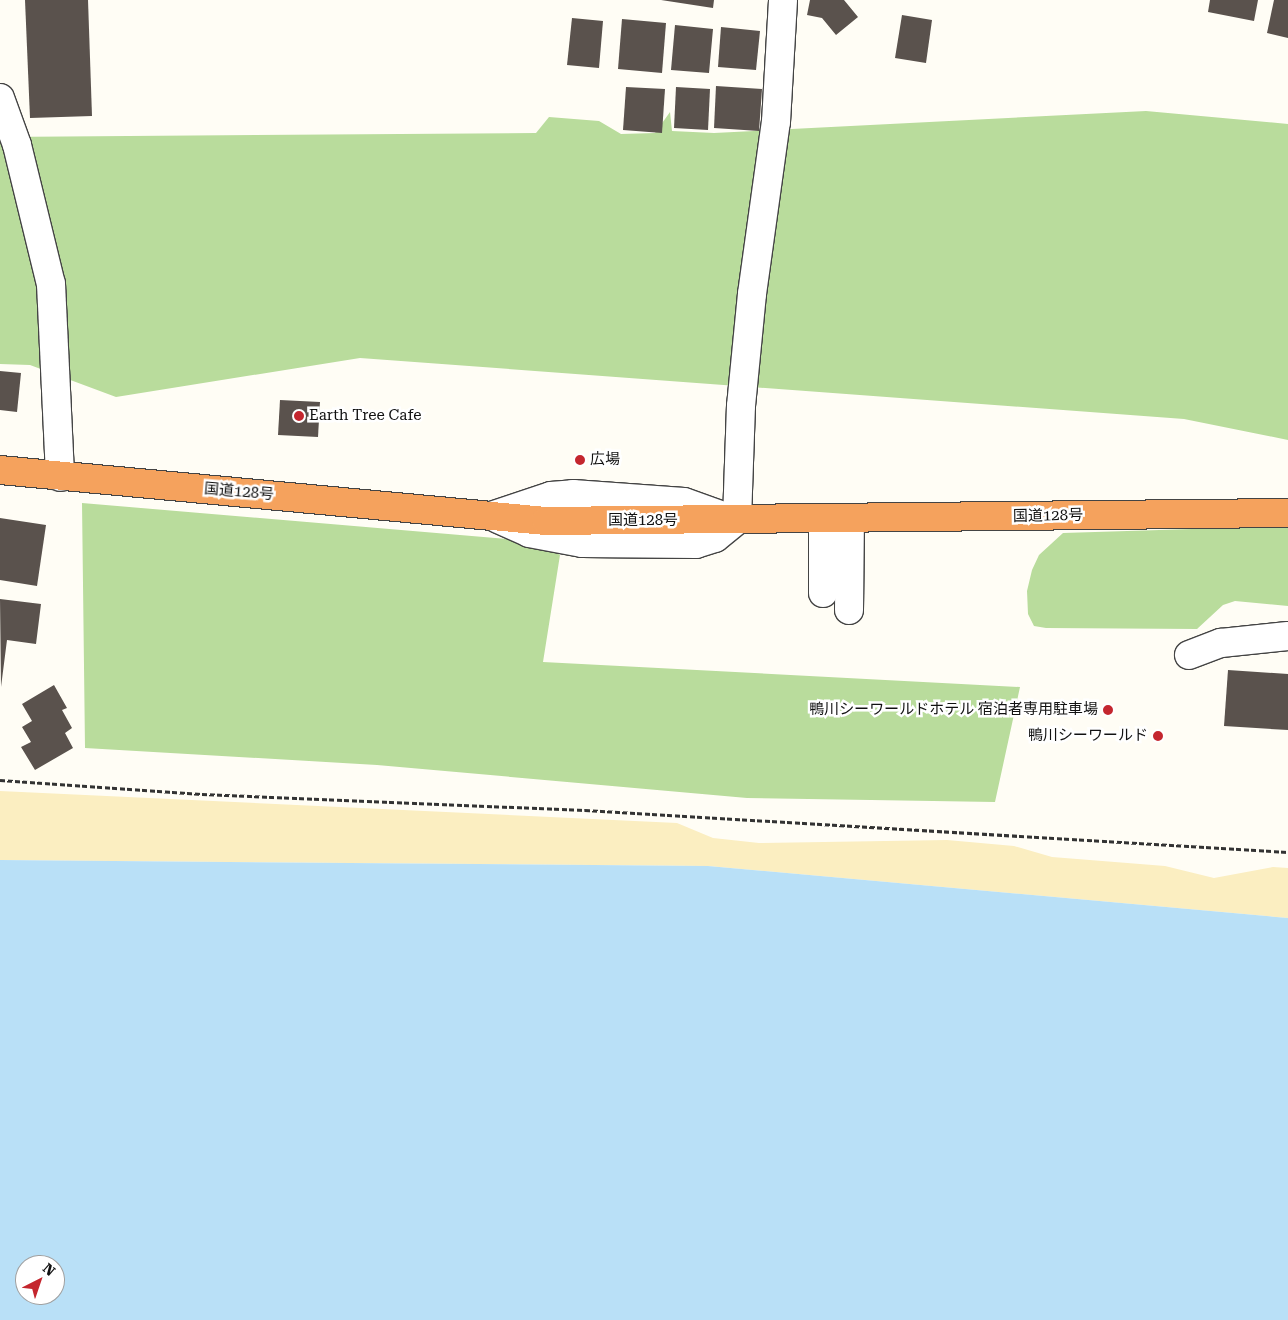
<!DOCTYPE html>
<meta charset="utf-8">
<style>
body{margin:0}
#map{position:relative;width:1288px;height:1320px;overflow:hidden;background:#fffdf5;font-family:"Roboto Serif","Noto Sans JP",serif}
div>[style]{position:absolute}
.forest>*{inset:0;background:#b9dc9c}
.sand>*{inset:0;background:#fbeec1}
.water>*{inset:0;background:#b9e0f7}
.building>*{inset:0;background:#5a524d}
.path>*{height:3px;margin-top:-1.5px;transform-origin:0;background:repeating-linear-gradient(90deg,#333 0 5px,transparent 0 7.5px)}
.roads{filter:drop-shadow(1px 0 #444) drop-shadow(-1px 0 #444) drop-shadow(0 1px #444) drop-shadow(0 -1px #444)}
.minor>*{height:28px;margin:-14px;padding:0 14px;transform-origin:14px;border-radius:14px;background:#fff}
.highway>*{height:28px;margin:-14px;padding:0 14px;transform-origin:14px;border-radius:14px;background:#f5a25d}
.dots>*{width:14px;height:14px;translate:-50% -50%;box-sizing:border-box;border:2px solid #fff;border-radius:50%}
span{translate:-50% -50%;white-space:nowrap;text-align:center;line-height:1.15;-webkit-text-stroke:5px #fff;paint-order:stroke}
.poi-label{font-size:15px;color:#111}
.left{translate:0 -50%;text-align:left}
.right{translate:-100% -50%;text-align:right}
.street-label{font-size:15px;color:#111}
.north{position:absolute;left:15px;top:1255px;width:50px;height:50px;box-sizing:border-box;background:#fff;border:1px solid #a0a0a0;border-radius:50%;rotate:41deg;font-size:14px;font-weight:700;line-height:20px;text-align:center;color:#111}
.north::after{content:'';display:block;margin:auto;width:18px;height:22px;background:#c4262e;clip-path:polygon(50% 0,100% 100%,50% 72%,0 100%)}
</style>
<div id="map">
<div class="forest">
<i style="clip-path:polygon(1146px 111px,1288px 124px,1288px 440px,1184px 419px,360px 358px,116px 397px,30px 365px,0 364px,0 137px,536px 133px,549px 117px,599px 121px,621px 134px,655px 133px,670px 112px,672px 131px,714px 133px)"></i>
<i style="clip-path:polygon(82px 503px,542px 542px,560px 555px,543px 662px,1020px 687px,995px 802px,747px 798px,377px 765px,85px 748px)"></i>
<i style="clip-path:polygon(1288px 526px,1288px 606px,1235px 601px,1223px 605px,1197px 629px,1046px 628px,1034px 626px,1028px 614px,1027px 591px,1032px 570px,1039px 555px,1063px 533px)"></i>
</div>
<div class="sand">
<i style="clip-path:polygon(0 791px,677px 823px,713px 838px,759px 843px,947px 840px,1014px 846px,1052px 857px,1165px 866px,1214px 878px,1273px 867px,1288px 868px,1288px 918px,708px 866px,0 860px)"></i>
</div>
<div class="water">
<i style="clip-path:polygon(evenodd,0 860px,708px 866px,1288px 918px,1288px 1320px,0 1320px,0 860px,25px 1265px,55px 1265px,55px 1295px,25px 1295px,25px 1265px)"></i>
</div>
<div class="building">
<i style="clip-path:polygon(25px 0,88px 0,92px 116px,30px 118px)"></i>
<i style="clip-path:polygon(661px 0,714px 0,713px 8px)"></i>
<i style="clip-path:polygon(810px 0,844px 0,858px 17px,836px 35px,822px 18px,807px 15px)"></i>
<i style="clip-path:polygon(1210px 0,1258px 0,1254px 21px,1208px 12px)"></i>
<i style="clip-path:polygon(1274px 0,1288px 0,1288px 38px,1267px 33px)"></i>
<i style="clip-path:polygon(902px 15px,932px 20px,926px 63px,895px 58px)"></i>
<i style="clip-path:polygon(572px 18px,603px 21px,599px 68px,567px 65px)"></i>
<i style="clip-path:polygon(622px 19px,666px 23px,662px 73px,618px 69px)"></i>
<i style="clip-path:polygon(675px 25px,713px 29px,709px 73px,671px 70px)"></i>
<i style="clip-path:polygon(721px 27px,760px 31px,756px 70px,718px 67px)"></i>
<i style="clip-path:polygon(716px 86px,762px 89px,759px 131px,714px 128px)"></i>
<i style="clip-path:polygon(626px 87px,665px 89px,662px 133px,623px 130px)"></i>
<i style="clip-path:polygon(676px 87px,710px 89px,708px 130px,674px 128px)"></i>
<i style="clip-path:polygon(0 371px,21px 373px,17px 412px,0 410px)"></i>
<i style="clip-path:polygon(280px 400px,320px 402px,318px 437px,278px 435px)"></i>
<i style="clip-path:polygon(0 518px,46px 525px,37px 586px,0 580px)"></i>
<i style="clip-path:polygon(0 599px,41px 604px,36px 644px,7px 640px,1px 687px)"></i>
<i style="clip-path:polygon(1228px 670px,1288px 674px,1288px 730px,1224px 726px)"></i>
<i style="clip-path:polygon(54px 685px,67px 708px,62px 710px,72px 728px,65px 733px,73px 748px,35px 770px,21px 747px,31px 742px,22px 727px,32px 721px,22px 704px)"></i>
</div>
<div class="path">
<i style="left:0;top:780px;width:202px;rotate:4deg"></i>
<i style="left:202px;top:794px;width:383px;rotate:2.4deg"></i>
<i style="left:585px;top:810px;width:704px;rotate:3.42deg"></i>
</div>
<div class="roads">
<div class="minor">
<i style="left:0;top:98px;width:50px;rotate:70.1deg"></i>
<i style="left:17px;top:145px;width:143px;rotate:76.3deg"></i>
<i style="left:51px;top:284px;width:193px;rotate:87.3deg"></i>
<i style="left:491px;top:516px;width:63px;rotate:-18.4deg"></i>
<i style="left:551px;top:496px;width:22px;rotate:-5deg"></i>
<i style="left:573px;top:494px;width:111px;rotate:4.1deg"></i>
<i style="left:684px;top:502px;width:48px;rotate:19.6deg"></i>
<i style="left:498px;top:519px;width:34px;rotate:24deg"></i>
<i style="left:529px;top:533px;width:54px;rotate:10.7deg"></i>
<i style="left:582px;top:543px;width:114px;rotate:0.5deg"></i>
<i style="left:696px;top:544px;width:20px;rotate:-18deg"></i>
<i style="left:715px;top:538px;width:28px;rotate:-39deg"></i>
<i style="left:737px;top:520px;width:114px;rotate:-88deg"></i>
<i style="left:741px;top:406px;width:113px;rotate:-84.4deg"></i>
<i style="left:752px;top:294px;width:174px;rotate:-82.1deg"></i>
<i style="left:776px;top:122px;width:122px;rotate:-86.7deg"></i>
<i style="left:823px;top:593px;width:74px;rotate:-90deg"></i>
<i style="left:849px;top:610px;width:92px;rotate:-89.4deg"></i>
<i style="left:1189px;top:655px;width:34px;rotate:-21deg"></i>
<i style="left:1221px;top:643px;width:67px;rotate:-6deg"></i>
</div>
<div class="highway">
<i style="left:0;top:470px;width:548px;rotate:5.34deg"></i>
<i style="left:546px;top:521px;width:742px;rotate:-0.62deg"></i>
</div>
</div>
<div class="dots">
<i style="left:299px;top:416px;background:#c4262e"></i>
<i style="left:580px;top:460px;background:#c4262e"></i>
<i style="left:1108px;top:710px;background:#c4262e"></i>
<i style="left:1158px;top:736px;background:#c4262e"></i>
</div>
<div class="poi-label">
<span class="left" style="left:309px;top:416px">Earth Tree Cafe</span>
<span class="left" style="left:590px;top:460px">広場</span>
<span class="right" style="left:1098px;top:710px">鴨川シーワールドホテル 宿泊者専用駐車場</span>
<span class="right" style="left:1148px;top:736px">鴨川シーワールド</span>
</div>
<div class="street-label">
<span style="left:239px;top:492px;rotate:5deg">国道128号</span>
<span style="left:1048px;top:516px;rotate:-1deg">国道128号</span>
<span style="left:643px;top:521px">国道128号</span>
</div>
<div class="north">N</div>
</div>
